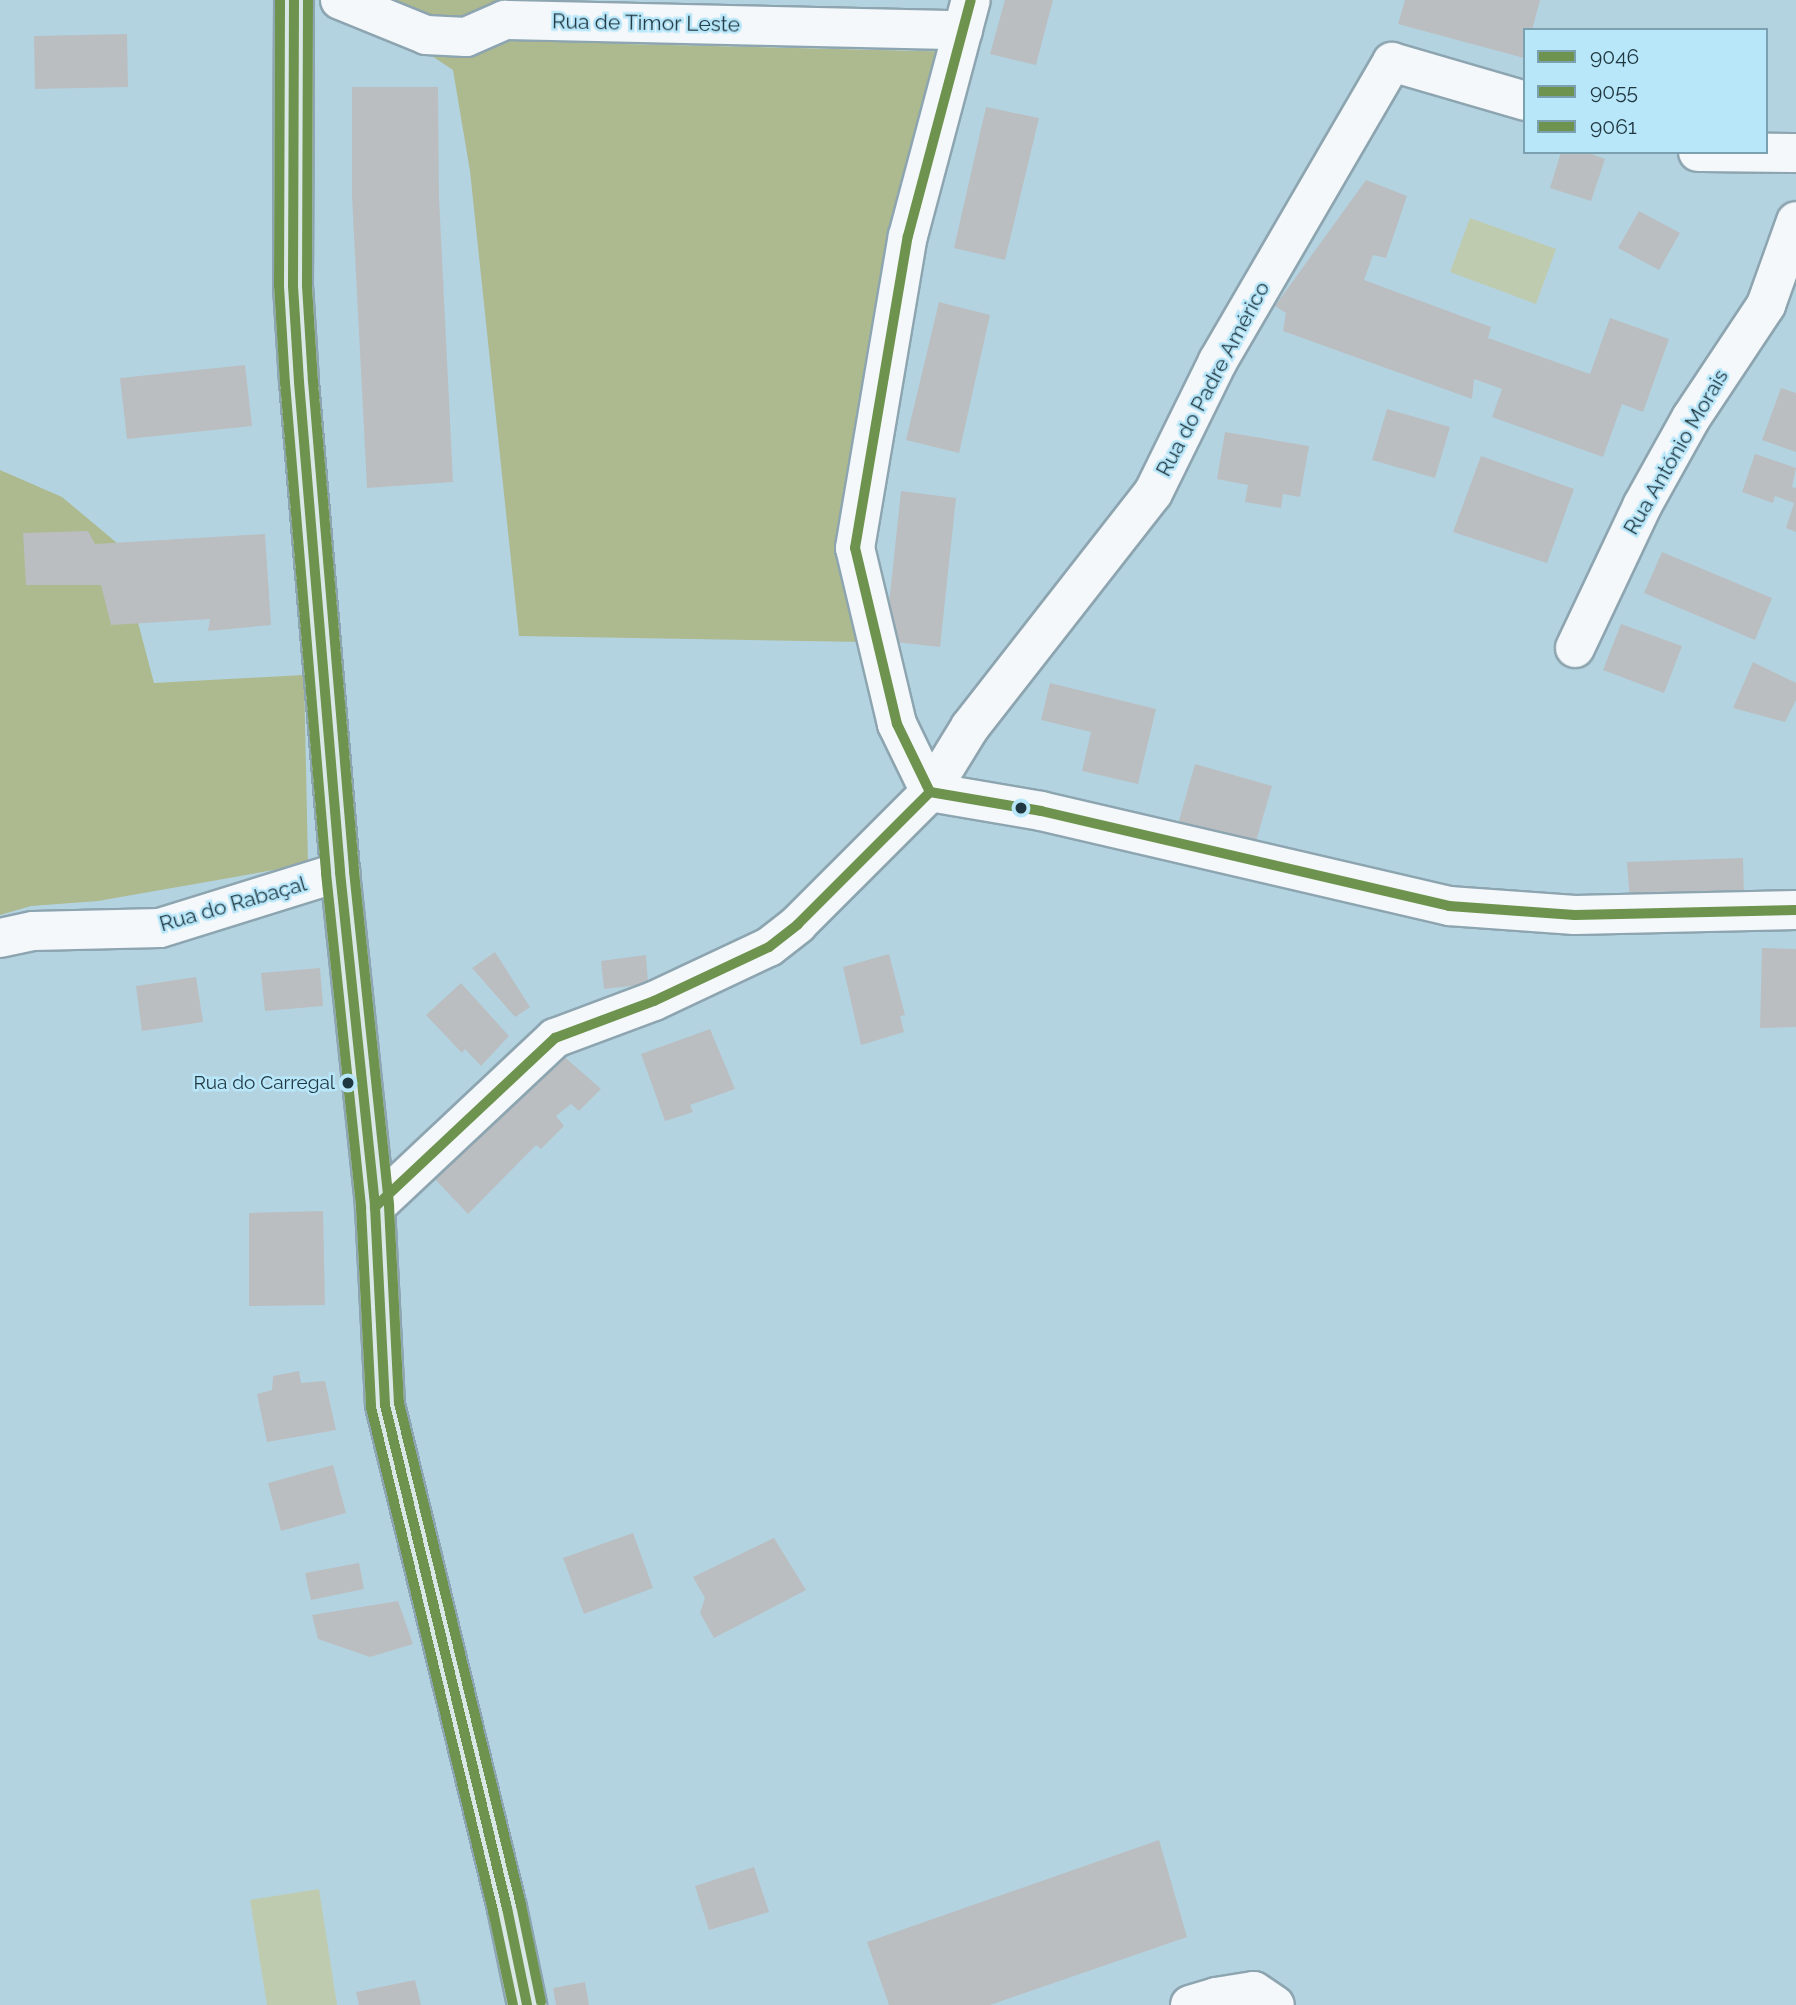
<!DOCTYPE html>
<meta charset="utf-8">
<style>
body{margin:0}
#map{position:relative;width:1796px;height:2005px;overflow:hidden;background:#b4d3e1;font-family:Raleway,sans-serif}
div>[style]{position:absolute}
.green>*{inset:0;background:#bfcbaf}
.forest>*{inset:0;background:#adb98e}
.building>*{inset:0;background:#babec0}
.roads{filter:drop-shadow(2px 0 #8da5b0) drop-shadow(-2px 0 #8da5b0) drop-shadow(0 2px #8da5b0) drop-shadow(0 -2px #8da5b0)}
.minor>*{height:38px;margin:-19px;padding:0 19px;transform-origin:19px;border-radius:19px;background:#f4f8fa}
.major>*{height:38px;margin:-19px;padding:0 19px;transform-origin:19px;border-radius:19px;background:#d9e8e6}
.bus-1>*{height:10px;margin:-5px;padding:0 5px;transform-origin:5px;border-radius:5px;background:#6e934e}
.bus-2>*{height:10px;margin:-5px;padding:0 5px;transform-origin:5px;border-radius:5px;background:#6e934e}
.bus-3>*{height:10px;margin:-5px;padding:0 5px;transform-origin:5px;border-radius:5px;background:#6e934e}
.dots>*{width:19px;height:19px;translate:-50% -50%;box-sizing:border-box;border:4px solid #b9e7fa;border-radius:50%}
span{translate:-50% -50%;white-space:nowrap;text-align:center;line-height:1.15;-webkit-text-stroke:5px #b9e7fa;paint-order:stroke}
.bus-label{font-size:19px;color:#1f3740}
.right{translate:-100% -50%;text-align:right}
.street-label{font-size:21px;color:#1f3740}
.legend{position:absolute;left:1523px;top:28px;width:245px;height:126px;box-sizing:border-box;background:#b9e7fa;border:2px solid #7ba1b0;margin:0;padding:9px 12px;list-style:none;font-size:21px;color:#1f3740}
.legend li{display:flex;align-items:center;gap:14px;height:35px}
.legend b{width:35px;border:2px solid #7ba1b0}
</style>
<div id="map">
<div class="green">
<i style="clip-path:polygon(1470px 218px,1556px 249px,1536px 304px,1450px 272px)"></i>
<i style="clip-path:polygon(319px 1889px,337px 2005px,267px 2005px,250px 1900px)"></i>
</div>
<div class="forest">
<i style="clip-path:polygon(348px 0,563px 0,562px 23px,625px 44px,963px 52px,872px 450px,864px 642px,519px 636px,470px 171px,453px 70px)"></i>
<i style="clip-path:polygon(0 470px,62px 497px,117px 543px,154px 683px,304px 675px,308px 864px,98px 901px,31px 906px,0 915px)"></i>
</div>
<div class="building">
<i style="clip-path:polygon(1005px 0,1053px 0,1036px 65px,990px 54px)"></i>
<i style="clip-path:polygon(1405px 0,1540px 0,1532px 30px,1525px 30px,1524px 58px,1398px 24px)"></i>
<i style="clip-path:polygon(127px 34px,128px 87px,35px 89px,34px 36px)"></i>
<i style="clip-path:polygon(352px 87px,438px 87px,439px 197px,453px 482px,367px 488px,352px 197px)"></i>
<i style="clip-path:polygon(986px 107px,1039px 118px,1005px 260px,954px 248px)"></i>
<i style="clip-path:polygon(1561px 152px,1586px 152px,1605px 159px,1591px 201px,1550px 188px)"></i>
<i style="clip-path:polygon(1366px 180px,1407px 196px,1386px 258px,1373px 255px,1364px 280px,1491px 327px,1488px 338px,1590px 374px,1610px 318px,1669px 339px,1643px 412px,1622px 404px,1603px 457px,1492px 417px,1502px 389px,1474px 379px,1472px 399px,1283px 331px,1286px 313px,1275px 306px)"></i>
<i style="clip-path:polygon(1639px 211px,1680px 233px,1659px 270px,1618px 248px)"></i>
<i style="clip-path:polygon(939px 302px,990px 315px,959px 453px,906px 440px)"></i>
<i style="clip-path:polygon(245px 365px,252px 426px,127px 439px,120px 378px)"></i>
<i style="clip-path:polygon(1781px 388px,1796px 393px,1796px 452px,1762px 440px)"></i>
<i style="clip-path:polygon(1387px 409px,1450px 427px,1435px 478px,1372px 460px)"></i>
<i style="clip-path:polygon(1225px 432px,1309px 446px,1300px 497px,1283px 494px,1281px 508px,1245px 502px,1248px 485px,1217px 479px)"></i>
<i style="clip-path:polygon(1755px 454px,1796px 468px,1792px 487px,1796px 488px,1796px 532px,1786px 528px,1794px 503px,1775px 496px,1773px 503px,1742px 492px)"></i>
<i style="clip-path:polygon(1481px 456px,1574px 489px,1547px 563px,1453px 532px)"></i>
<i style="clip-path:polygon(901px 491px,956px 498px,940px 647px,885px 641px)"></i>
<i style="clip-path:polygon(88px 531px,95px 544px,265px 534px,271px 625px,208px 631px,210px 619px,111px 625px,101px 585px,26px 585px,23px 533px)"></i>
<i style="clip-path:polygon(1662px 552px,1772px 598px,1755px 640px,1644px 593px)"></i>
<i style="clip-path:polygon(1621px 624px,1682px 646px,1664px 693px,1603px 670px)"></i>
<i style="clip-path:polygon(1753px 662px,1796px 683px,1796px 700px,1785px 722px,1733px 708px)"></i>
<i style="clip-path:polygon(1050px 683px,1156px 709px,1138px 784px,1082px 771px,1091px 732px,1041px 720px)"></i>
<i style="clip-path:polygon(1195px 764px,1272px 786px,1254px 848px,1175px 835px)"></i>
<i style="clip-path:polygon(1743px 858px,1744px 897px,1630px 901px,1627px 862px)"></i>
<i style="clip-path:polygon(1762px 948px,1796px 949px,1796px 1027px,1760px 1028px)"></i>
<i style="clip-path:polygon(495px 952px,530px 1007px,515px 1017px,472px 968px)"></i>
<i style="clip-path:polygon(889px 954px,905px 1015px,900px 1016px,904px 1032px,861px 1045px,843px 967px)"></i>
<i style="clip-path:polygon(646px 955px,648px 984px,604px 989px,601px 961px)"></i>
<i style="clip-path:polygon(320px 968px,323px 1006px,265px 1011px,261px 973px)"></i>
<i style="clip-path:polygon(196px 977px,203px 1022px,142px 1031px,136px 986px)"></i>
<i style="clip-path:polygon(461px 983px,509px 1036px,481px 1066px,465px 1049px,462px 1053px,426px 1015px)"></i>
<i style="clip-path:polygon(710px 1029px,735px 1089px,690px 1105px,693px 1112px,665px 1121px,641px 1054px)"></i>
<i style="clip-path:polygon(560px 1053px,601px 1089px,579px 1111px,571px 1104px,556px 1116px,564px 1126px,541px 1149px,536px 1145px,468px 1214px,433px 1177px)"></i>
<i style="clip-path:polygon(323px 1211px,325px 1305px,249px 1306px,249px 1213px)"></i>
<i style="clip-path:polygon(299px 1371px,301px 1383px,325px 1381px,336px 1430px,267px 1442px,257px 1394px,272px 1390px,273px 1376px)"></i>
<i style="clip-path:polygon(333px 1465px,346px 1513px,281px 1531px,268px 1483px)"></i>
<i style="clip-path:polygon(633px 1533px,653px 1588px,584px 1614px,563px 1558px)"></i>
<i style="clip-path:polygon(774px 1538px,806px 1590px,714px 1638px,700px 1613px,705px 1598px,693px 1577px)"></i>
<i style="clip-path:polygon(359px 1563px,364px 1589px,311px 1600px,305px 1573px)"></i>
<i style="clip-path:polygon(398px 1601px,413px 1644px,370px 1657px,318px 1639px,312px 1615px)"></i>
<i style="clip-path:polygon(1159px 1840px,1187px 1937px,990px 2005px,889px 2005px,867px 1942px)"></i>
<i style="clip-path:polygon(754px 1867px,769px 1912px,709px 1930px,695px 1886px)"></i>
<i style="clip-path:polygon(415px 1980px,421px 2005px,359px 2005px,356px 1992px)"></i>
<i style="clip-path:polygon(585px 1982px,589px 2005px,556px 2005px,553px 1988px)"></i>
</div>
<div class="roads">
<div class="minor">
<i style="left:340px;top:0;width:93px;rotate:22.1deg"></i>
<i style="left:426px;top:35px;width:40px;rotate:2.9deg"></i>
<i style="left:466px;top:37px;width:43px;rotate:-23.6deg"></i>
<i style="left:505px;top:20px;width:458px;rotate:1.3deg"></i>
<i style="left:1698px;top:152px;width:98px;rotate:0.6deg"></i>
<i style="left:1575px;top:648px;width:157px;rotate:-64.7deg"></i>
<i style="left:1642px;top:506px;width:101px;rotate:-60.9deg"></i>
<i style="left:1691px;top:418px;width:136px;rotate:-56.4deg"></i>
<i style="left:1766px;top:305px;width:89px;rotate:-70.3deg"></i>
<i style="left:930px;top:792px;width:113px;rotate:9.7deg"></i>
<i style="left:1041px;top:811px;width:419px;rotate:13.1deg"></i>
<i style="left:1449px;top:906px;width:126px;rotate:4.1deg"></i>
<i style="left:1575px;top:915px;width:221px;rotate:-1.3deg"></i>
<i style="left:930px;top:792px;width:76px;rotate:-115.9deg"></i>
<i style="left:897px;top:724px;width:181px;rotate:-103.4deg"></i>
<i style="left:855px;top:548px;width:316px;rotate:-80.4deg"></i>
<i style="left:908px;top:236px;width:244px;rotate:-75.1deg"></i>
<i style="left:0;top:938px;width:34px;rotate:-12deg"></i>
<i style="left:33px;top:931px;width:127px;rotate:-1.4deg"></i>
<i style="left:160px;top:928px;width:189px;rotate:-17.3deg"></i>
<i style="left:375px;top:1207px;width:247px;rotate:-43.2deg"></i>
<i style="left:555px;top:1038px;width:106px;rotate:-20.5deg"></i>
<i style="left:654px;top:1001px;width:127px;rotate:-25.2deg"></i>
<i style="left:769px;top:947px;width:37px;rotate:-38deg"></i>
<i style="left:798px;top:924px;width:187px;rotate:-45deg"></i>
<i style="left:930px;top:792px;width:76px;rotate:-58.4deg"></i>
<i style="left:970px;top:727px;width:297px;rotate:-52deg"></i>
<i style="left:1153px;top:493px;width:147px;rotate:-63.8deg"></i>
<i style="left:1218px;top:361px;width:346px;rotate:-59.8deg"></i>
<i style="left:1392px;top:62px;width:139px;rotate:16.3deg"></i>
<i style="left:1190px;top:2005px;width:27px;rotate:-17deg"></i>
<i style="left:1216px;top:1997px;width:38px;rotate:-9deg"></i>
<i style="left:1254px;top:1991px;width:25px;rotate:34deg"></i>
</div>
<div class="major">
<i style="left:294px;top:0;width:286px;rotate:90.2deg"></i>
<i style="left:293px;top:286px;width:96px;rotate:86.4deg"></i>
<i style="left:299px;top:382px;width:492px;rotate:85.2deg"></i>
<i style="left:340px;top:872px;width:337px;rotate:84deg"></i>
<i style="left:375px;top:1207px;width:198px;rotate:87.1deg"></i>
<i style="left:385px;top:1405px;width:518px;rotate:76.37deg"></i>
<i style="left:507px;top:1908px;width:99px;rotate:78.3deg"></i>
</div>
</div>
<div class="bus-1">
<i style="left:294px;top:0;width:286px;rotate:90.2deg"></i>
<i style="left:293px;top:286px;width:96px;rotate:86.4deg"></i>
<i style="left:299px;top:382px;width:492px;rotate:85.2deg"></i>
<i style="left:340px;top:872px;width:337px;rotate:84deg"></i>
<i style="left:375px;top:1207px;width:198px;rotate:87.1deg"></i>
<i style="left:385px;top:1405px;width:518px;rotate:76.37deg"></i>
<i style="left:507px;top:1908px;width:99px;rotate:78.3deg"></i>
<i style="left:930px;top:792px;width:113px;rotate:9.7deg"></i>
<i style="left:1041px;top:811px;width:419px;rotate:13.1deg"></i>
<i style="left:1449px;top:906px;width:126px;rotate:4.1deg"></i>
<i style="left:1575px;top:915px;width:221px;rotate:-1.3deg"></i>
<i style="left:930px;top:792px;width:76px;rotate:-115.9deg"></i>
<i style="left:897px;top:724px;width:181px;rotate:-103.4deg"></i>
<i style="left:855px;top:548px;width:316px;rotate:-80.4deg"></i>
<i style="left:908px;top:236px;width:244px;rotate:-75.1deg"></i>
<i style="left:375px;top:1207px;width:247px;rotate:-43.2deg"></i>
<i style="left:555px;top:1038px;width:106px;rotate:-20.5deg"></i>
<i style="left:654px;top:1001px;width:127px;rotate:-25.2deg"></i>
<i style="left:769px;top:947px;width:37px;rotate:-38deg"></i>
<i style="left:798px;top:924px;width:187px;rotate:-45deg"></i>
</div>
<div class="bus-2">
<i style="left:280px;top:0;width:286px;rotate:90.2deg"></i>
<i style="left:279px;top:286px;width:97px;rotate:86.5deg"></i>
<i style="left:285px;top:383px;width:492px;rotate:85.2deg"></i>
<i style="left:326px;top:873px;width:337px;rotate:84deg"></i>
<i style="left:361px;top:1208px;width:199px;rotate:87.1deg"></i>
<i style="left:371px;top:1407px;width:519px;rotate:76.39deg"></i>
<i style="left:493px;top:1911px;width:96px;rotate:78deg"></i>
</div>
<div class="bus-3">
<i style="left:308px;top:0;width:286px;rotate:90.2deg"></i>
<i style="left:307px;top:286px;width:95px;rotate:86.4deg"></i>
<i style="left:313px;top:381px;width:492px;rotate:85.2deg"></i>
<i style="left:354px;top:871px;width:337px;rotate:84deg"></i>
<i style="left:389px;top:1206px;width:197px;rotate:87.1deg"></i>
<i style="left:399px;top:1403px;width:517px;rotate:76.34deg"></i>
<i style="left:521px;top:1905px;width:99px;rotate:78.3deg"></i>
</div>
<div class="dots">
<i style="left:1021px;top:808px;background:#1f3740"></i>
<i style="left:348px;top:1083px;background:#1f3740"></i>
</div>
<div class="bus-label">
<span class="right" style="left:335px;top:1083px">Rua do Carregal</span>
</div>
<div class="street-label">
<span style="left:646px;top:23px;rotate:1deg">Rua de Timor Leste</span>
<span style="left:1213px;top:379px;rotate:-62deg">Rua do Padre Américo</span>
<span style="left:1676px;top:452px;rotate:-60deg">Rua António Morais</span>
<span style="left:233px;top:904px;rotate:-16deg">Rua do Rabaçal</span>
</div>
<ul class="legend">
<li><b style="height:9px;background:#6e934e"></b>9046</li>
<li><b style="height:9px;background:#6e934e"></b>9055</li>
<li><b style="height:9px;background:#6e934e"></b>9061</li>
</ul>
</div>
